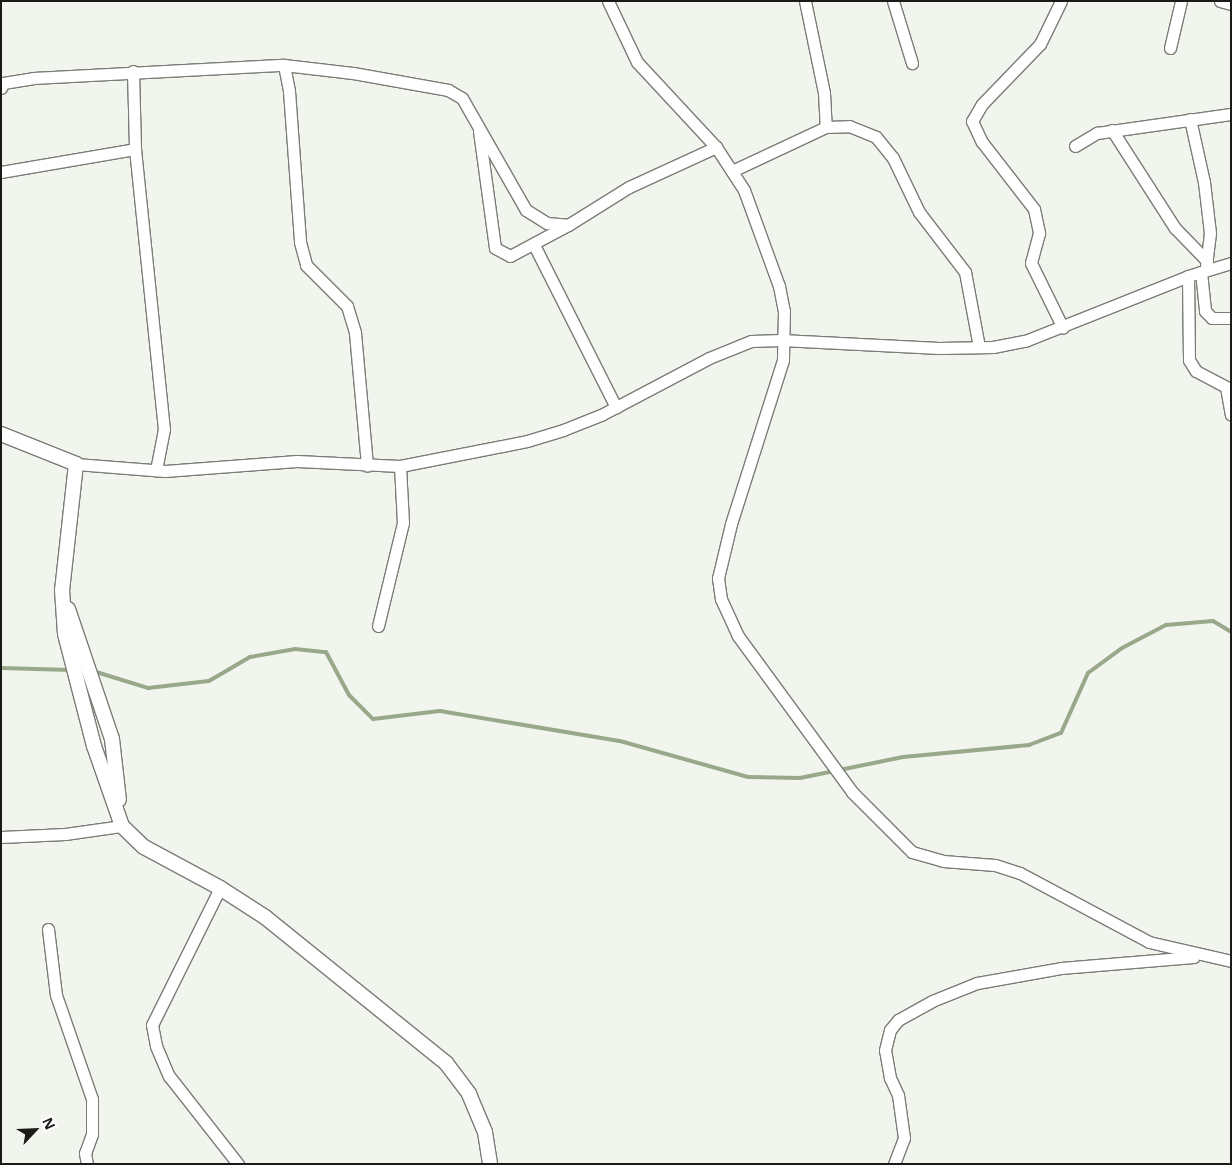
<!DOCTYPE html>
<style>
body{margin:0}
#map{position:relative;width:1232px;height:1165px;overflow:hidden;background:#f1f5ee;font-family:"Open Sans",sans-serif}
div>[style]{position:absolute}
.stream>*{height:4px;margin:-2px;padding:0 2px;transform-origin:2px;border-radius:2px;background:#99a88a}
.roads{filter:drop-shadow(1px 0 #797d76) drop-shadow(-1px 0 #797d76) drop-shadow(0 1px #797d76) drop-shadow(0 -1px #797d76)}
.minor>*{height:11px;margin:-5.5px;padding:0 5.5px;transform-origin:5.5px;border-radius:5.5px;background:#fff}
.tertiary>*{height:14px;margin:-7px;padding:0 7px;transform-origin:7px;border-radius:7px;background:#fff}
span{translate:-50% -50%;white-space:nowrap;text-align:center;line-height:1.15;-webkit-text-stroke:4.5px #fff;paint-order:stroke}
.frame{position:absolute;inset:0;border:2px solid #1a1b18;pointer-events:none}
.north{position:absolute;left:10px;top:1105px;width:50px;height:50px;-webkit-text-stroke:4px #fff;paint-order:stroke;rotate:65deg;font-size:14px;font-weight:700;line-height:20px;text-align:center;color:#1a1b18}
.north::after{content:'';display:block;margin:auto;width:18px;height:22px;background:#1a1b18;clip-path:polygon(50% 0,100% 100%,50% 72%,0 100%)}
</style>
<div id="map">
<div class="stream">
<i style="left:1px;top:668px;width:70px;rotate:1.6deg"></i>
<i style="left:93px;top:671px;width:58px;rotate:17.2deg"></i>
<i style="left:148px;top:688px;width:61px;rotate:-6.5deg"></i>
<i style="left:209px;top:681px;width:48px;rotate:-30.3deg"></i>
<i style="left:250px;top:657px;width:46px;rotate:-10.1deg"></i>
<i style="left:295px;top:649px;width:31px;rotate:6deg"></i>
<i style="left:326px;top:652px;width:49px;rotate:61.9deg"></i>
<i style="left:349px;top:695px;width:34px;rotate:45deg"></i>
<i style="left:373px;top:719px;width:67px;rotate:-6.8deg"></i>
<i style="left:440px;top:711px;width:182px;rotate:9.5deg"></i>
<i style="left:620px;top:741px;width:133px;rotate:15.7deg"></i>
<i style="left:748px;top:777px;width:52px;rotate:1.1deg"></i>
<i style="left:800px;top:778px;width:105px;rotate:-11.5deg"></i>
<i style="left:903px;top:757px;width:127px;rotate:-5.4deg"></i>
<i style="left:1029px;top:745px;width:34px;rotate:-21deg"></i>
<i style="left:1061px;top:733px;width:66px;rotate:-65.8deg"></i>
<i style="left:1088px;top:673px;width:42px;rotate:-36.3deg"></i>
<i style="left:1122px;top:648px;width:50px;rotate:-27.6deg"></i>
<i style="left:1166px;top:625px;width:47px;rotate:-4.9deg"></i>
<i style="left:1213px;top:621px;width:21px;rotate:31deg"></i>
</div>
<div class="roads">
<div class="minor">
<i style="left:608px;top:1px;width:68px;rotate:64.6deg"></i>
<i style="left:637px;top:62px;width:116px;rotate:47.1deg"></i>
<i style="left:716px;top:147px;width:51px;rotate:56.9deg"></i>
<i style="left:744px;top:190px;width:102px;rotate:70deg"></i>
<i style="left:779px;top:286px;width:25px;rotate:79deg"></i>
<i style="left:784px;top:311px;width:49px;rotate:91.2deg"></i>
<i style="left:783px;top:360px;width:172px;rotate:107.6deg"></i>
<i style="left:731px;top:524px;width:56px;rotate:103.5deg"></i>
<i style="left:718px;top:578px;width:21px;rotate:82deg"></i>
<i style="left:721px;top:599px;width:41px;rotate:65.3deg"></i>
<i style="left:738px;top:636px;width:193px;rotate:53.8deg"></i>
<i style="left:852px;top:792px;width:85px;rotate:45deg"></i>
<i style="left:912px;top:852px;width:32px;rotate:16deg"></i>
<i style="left:943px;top:861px;width:52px;rotate:4.4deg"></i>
<i style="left:995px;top:865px;width:26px;rotate:18deg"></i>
<i style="left:1020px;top:873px;width:146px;rotate:28.1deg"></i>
<i style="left:1149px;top:942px;width:84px;rotate:13deg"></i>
<i style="left:805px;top:1px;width:94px;rotate:78.3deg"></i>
<i style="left:824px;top:93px;width:34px;rotate:87deg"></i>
<i style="left:893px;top:1px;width:65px;rotate:73deg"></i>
<i style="left:1061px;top:1px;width:48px;rotate:116deg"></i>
<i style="left:1040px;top:44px;width:83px;rotate:134deg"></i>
<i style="left:982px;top:104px;width:20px;rotate:120deg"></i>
<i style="left:972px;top:121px;width:23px;rotate:65deg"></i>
<i style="left:982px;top:142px;width:85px;rotate:52.2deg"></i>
<i style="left:1034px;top:209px;width:25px;rotate:78deg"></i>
<i style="left:1039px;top:233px;width:31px;rotate:105deg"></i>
<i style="left:1031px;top:263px;width:72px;rotate:63.8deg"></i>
<i style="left:1220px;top:1px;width:11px;rotate:15deg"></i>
<i style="left:1170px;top:48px;width:48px;rotate:-76.8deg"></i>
<i style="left:284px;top:65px;width:26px;rotate:79deg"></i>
<i style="left:289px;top:91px;width:151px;rotate:85.8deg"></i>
<i style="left:300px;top:242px;width:24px;rotate:75deg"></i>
<i style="left:306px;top:265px;width:58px;rotate:45deg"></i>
<i style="left:347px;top:306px;width:28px;rotate:73deg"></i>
<i style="left:355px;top:333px;width:133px;rotate:84.8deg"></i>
<i style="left:133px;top:71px;width:78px;rotate:88.5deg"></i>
<i style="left:135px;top:149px;width:281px;rotate:84.1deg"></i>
<i style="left:164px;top:429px;width:42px;rotate:101deg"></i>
<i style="left:1px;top:88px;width:5px;rotate:-68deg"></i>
<i style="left:3px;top:83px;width:30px;rotate:-9deg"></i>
<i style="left:33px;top:78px;width:251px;rotate:-3deg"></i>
<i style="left:284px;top:65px;width:69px;rotate:6.6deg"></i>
<i style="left:353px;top:73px;width:97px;rotate:10.1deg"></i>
<i style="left:448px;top:90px;width:16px;rotate:30deg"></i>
<i style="left:462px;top:98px;width:129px;rotate:60.3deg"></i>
<i style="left:526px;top:210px;width:25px;rotate:32deg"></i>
<i style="left:547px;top:223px;width:21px;rotate:5deg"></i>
<i style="left:568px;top:225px;width:72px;rotate:-31.9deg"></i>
<i style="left:629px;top:187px;width:96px;rotate:-24.7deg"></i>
<i style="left:1190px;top:119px;width:65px;rotate:77.5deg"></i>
<i style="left:1204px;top:182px;width:51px;rotate:83.3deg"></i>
<i style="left:1210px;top:233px;width:32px;rotate:97deg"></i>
<i style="left:1112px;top:130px;width:117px;rotate:57.3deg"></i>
<i style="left:1175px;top:228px;width:46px;rotate:45.9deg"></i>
<i style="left:479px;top:131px;width:118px;rotate:82.2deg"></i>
<i style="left:495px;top:248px;width:17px;rotate:28deg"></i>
<i style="left:510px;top:256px;width:66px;rotate:-28.1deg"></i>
<i style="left:1075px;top:146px;width:26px;rotate:-31deg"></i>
<i style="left:1097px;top:133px;width:135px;rotate:-8.1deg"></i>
<i style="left:732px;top:171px;width:104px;rotate:-25.1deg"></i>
<i style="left:826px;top:127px;width:23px;rotate:-2deg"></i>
<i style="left:849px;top:126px;width:29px;rotate:22deg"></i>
<i style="left:876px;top:137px;width:27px;rotate:51deg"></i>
<i style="left:893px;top:158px;width:60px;rotate:64.3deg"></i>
<i style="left:919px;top:212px;width:76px;rotate:52.5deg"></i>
<i style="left:965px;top:272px;width:76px;rotate:79.4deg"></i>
<i style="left:1px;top:172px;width:136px;rotate:-9.7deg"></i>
<i style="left:534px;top:245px;width:182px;rotate:63.2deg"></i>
<i style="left:1201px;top:272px;width:39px;rotate:84deg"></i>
<i style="left:1205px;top:311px;width:10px;rotate:45deg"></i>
<i style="left:1212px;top:318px;width:19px"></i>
<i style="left:1188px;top:276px;width:84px;rotate:89.3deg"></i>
<i style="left:1189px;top:360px;width:13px;rotate:58deg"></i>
<i style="left:1196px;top:371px;width:34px;rotate:28deg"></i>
<i style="left:1226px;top:387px;width:28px;rotate:80deg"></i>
<i style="left:76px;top:464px;width:89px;rotate:4.5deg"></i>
<i style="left:165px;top:471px;width:132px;rotate:-4.3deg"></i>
<i style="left:297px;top:461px;width:103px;rotate:2.8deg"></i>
<i style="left:400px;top:466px;width:129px;rotate:-11.1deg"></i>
<i style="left:527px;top:441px;width:38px;rotate:-17deg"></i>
<i style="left:563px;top:430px;width:41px;rotate:-21.5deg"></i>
<i style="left:601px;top:415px;width:122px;rotate:-27.8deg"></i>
<i style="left:709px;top:358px;width:45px;rotate:-22deg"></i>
<i style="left:751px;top:341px;width:30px;rotate:-2deg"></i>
<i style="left:781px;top:340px;width:158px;rotate:2.9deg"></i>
<i style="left:939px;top:348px;width:54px;rotate:-1.1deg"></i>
<i style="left:993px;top:347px;width:33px;rotate:-11deg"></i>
<i style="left:1025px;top:341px;width:175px;rotate:-21.7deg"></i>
<i style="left:1188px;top:276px;width:45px;rotate:-16.8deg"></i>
<i style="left:378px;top:626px;width:106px;rotate:-76.4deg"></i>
<i style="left:403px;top:523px;width:57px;rotate:-93deg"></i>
<i style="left:1px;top:837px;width:64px;rotate:-2.7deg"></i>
<i style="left:65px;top:834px;width:58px;rotate:-8deg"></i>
<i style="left:220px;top:888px;width:153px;rotate:116.4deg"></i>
<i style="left:152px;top:1025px;width:21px;rotate:79deg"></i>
<i style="left:156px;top:1046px;width:33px;rotate:67deg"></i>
<i style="left:169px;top:1076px;width:112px;rotate:51.9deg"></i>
<i style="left:48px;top:929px;width:66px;rotate:83.1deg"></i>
<i style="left:56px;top:995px;width:110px;rotate:70.9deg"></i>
<i style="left:92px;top:1099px;width:35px;rotate:90deg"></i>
<i style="left:92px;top:1134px;width:20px;rotate:110deg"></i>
<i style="left:85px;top:1153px;width:11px;rotate:80deg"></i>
<i style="left:894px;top:1164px;width:28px;rotate:-69deg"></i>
<i style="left:904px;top:1138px;width:43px;rotate:-97.9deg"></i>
<i style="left:898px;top:1095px;width:19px;rotate:-115deg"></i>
<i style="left:890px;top:1078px;width:28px;rotate:-100deg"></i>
<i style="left:885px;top:1050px;width:21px;rotate:-76deg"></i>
<i style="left:890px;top:1030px;width:13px;rotate:-51deg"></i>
<i style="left:898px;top:1020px;width:39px;rotate:-29deg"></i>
<i style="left:932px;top:1001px;width:48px;rotate:-21.8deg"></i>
<i style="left:977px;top:983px;width:85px;rotate:-10.1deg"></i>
<i style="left:1061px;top:968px;width:133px;rotate:-4.7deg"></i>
</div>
<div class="tertiary">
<i style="left:1px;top:434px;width:81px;rotate:21.8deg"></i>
<i style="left:76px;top:464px;width:127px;rotate:96.3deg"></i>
<i style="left:62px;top:590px;width:44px;rotate:86.1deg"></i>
<i style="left:65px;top:634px;width:116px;rotate:75.5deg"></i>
<i style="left:94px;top:746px;width:85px;rotate:70.7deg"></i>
<i style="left:122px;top:826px;width:30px;rotate:44deg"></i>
<i style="left:144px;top:847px;width:86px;rotate:28.3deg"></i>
<i style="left:220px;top:888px;width:54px;rotate:32.8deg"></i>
<i style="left:265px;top:917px;width:233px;rotate:38.9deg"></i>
<i style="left:446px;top:1063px;width:39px;rotate:53deg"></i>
<i style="left:469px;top:1094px;width:41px;rotate:67.2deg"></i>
<i style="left:485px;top:1132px;width:32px;rotate:81deg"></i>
<i style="left:68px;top:609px;width:137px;rotate:71.3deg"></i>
<i style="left:112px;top:739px;width:61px;rotate:83.5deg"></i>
</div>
</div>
<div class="frame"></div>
<div class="north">N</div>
</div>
